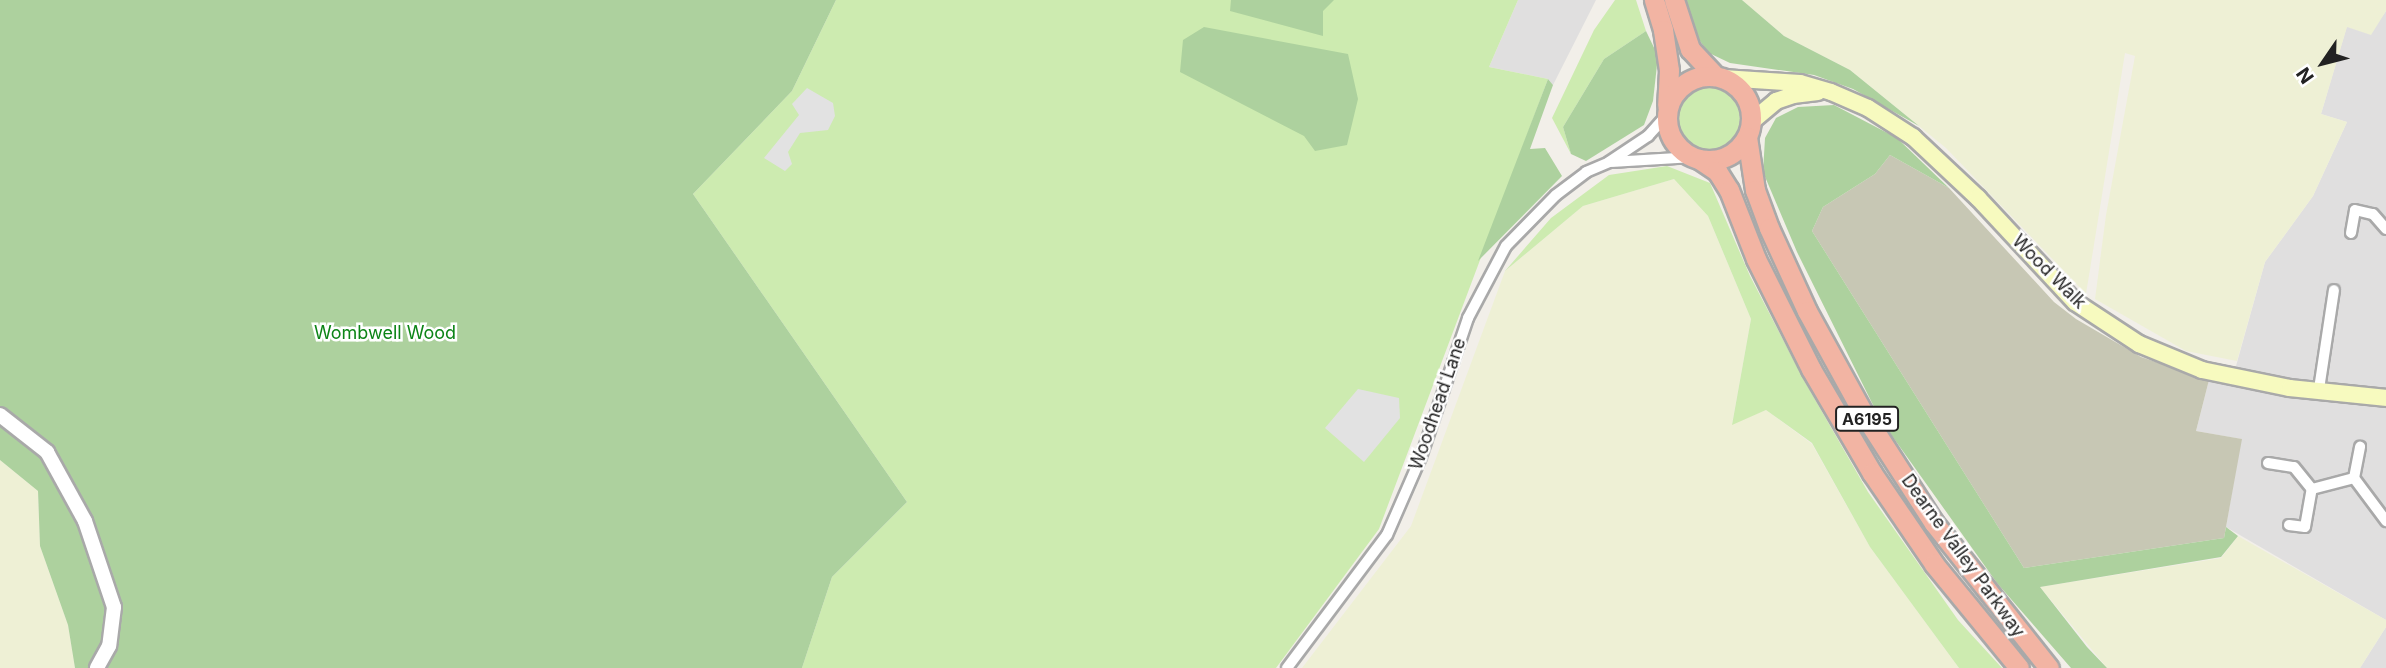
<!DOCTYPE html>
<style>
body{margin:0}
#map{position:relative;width:2386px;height:668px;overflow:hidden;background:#f2efe9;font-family:Inter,sans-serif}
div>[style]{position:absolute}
.residential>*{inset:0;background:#e0dfdf}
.construction>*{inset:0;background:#c7c7b4}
.farmland>*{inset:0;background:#eef0d5}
.grass>*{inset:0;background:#cdebb0}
.round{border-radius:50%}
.forest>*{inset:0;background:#add19e}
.parking>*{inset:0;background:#e2e2e2}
.roads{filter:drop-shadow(2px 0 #a9a9a9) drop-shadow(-2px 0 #a9a9a9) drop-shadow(0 2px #a9a9a9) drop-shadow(0 -2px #a9a9a9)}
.minor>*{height:10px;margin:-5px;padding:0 5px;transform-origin:5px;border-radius:5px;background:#fff}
.tertiary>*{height:14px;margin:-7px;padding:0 7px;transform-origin:7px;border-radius:7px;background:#fff}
.secondary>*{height:16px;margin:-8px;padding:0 8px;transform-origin:8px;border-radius:8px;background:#f7fabf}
.trunk>*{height:19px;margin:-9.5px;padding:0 9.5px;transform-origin:9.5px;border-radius:9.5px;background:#f2b4a3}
.trunk>.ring{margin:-9.5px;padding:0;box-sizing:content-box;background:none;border:19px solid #f2b4a3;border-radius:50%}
span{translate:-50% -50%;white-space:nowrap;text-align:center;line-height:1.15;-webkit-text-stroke:5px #fff;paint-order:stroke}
.shield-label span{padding:2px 5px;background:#fff;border:2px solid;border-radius:5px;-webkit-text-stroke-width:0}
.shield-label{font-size:16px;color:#222;font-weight:700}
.street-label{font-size:18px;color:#222}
.park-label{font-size:18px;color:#0c8416}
.north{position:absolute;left:2288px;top:28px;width:70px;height:70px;-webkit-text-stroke:5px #fff;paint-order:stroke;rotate:235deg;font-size:19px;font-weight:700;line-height:28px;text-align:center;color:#222}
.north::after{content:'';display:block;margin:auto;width:24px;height:32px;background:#222;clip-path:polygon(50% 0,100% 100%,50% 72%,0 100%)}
</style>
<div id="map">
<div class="residential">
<i style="clip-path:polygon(1518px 0,1596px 0,1553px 85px,1548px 79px,1489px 67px)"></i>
<i style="clip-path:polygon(2386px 11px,2386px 620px,2226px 527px,2241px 439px,2196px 431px,2209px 380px,2231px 384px,2265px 262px,2313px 196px,2347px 122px,2321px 114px,2347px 26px,2370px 34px)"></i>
<i style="clip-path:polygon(2386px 627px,2386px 668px,2360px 668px)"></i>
</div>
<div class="construction">
<i style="clip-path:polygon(1890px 155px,1949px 188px,2054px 302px,2076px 319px,2141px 357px,2209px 380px,2196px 431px,2242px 439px,2224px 538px,2024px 568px,1812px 231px,1823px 207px,1875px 174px)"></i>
</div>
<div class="farmland">
<i style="clip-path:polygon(1742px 0,2386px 0,2386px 11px,2371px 35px,2347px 27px,2321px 114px,2347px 122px,2313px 196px,2265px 262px,2237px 361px,2186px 351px,2095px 299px,2106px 215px,2135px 56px,2125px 53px,2086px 294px,1946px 148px,1850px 70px,1784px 36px)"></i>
<i style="clip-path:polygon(1674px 179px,1708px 216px,1751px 319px,1732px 424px,1766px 410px,1812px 444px,1870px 547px,1959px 668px,1302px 668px,1411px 526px,1505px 271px,1583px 206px)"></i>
<i style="clip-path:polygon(0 460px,38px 491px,40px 546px,68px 625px,75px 668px,0 668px)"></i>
<i style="clip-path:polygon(2238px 536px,2386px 620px,2386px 627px,2360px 668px,2107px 668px,2040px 587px,2221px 558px)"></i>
</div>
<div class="grass">
<i style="clip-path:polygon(836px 0,1518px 0,1489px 67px,1548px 79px,1379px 529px,1276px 668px,802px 668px,832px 577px,907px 502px,693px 194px,792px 91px)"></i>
<i style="clip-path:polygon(1615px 0,1636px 0,1646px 31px,1604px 59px,1563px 127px,1571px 154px,1552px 118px,1594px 30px)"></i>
<i class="round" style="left:1676px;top:87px;width:64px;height:64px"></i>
<i style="clip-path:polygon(1667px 166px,1710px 183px,1750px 276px,1805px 382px,1868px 492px,1958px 620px,2002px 668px,1959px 668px,1870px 547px,1812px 443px,1766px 410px,1732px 425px,1751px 319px,1708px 216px,1674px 179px,1583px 206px,1505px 271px,1551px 218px,1609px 175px)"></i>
</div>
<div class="forest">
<i style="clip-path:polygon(0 0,836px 0,792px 91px,693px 194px,907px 502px,832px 577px,802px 668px,75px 668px,68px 625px,40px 546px,38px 491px,0 460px)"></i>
<i style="clip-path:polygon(1231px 0,1334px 0,1323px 11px,1323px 36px,1230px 11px)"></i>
<i style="clip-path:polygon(1685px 0,1742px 0,1784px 36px,1850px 70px,1919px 126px,1853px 89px,1814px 75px,1730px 63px,1709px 53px,1696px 36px)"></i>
<i style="clip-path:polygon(1204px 27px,1348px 54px,1358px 99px,1347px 145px,1315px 151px,1304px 136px,1180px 72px,1183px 40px)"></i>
<i style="clip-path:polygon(1646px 31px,1658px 56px,1653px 101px,1644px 125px,1586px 161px,1571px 154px,1563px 127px,1604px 59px)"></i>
<i style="clip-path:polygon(1548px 79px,1553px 85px,1530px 149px,1545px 148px,1562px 176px,1478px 261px)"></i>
<i style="clip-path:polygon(1834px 105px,1897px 138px,1949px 188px,1890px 155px,1875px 174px,1823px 207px,1812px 231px,2024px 568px,2224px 538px,2226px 527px,2238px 536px,2221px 557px,2040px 587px,2087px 647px,2107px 668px,2071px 668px,1997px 583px,1880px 419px,1797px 252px,1763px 172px,1765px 138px,1776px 118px,1798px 107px)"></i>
</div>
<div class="parking">
<i style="clip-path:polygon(807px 88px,833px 103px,835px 116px,828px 130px,800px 133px,788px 152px,792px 164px,785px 171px,764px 158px,799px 115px,792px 104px)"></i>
<i style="clip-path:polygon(1358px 389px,1399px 398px,1400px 418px,1364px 462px,1325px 428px)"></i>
</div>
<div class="roads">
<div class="minor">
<i style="left:1612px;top:162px;width:81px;rotate:-3.5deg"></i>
<i style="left:2351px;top:233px;width:23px;rotate:-80deg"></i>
<i style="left:2355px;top:210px;width:18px;rotate:13deg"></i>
<i style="left:2373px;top:214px;width:20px;rotate:49deg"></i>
<i style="left:2319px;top:389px;width:100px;rotate:-81.4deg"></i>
<i style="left:2268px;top:463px;width:26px;rotate:9deg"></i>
<i style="left:2294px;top:467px;width:28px;rotate:51deg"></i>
<i style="left:2312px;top:489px;width:43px;rotate:-14.7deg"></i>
<i style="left:2354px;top:478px;width:54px;rotate:53.3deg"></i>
<i style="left:2354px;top:478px;width:32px;rotate:-79deg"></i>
<i style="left:2289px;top:525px;width:16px;rotate:7deg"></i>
<i style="left:2305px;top:527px;width:39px;rotate:-80deg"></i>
<i style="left:1287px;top:668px;width:166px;rotate:-53.1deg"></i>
<i style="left:1387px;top:535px;width:85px;rotate:-66.4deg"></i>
<i style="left:1421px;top:457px;width:147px;rotate:-71.3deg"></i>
<i style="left:1468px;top:318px;width:81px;rotate:-62.2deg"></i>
<i style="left:1506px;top:246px;width:71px;rotate:-45.6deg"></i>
<i style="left:1556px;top:195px;width:38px;rotate:-37deg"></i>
<i style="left:1586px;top:172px;width:25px;rotate:-23deg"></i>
<i style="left:1609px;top:162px;width:47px;rotate:-33.7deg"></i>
<i style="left:1648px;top:136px;width:27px;rotate:-48deg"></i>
</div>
<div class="tertiary">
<i style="left:0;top:415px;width:60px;rotate:38.2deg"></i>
<i style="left:47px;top:452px;width:79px;rotate:61.2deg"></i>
<i style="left:85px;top:521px;width:91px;rotate:71.4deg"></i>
<i style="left:114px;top:607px;width:39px;rotate:97deg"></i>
<i style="left:109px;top:646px;width:25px;rotate:119deg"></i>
</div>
<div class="secondary">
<i style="left:1723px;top:78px;width:77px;rotate:3.7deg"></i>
<i style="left:1800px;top:83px;width:32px;rotate:16deg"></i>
<i style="left:1831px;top:92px;width:40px;rotate:23.4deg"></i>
<i style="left:1868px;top:108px;width:54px;rotate:32.8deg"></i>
<i style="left:1913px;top:137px;width:89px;rotate:43.2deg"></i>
<i style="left:1978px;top:198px;width:142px;rotate:47deg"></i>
<i style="left:2075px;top:302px;width:77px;rotate:33.3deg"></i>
<i style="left:2139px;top:344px;width:68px;rotate:22.4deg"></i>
<i style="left:2202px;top:370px;width:90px;rotate:11.6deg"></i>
<i style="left:2290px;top:388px;width:97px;rotate:5.9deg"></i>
<i style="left:1751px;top:122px;width:33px;rotate:-40deg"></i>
<i style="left:1776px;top:101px;width:18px;rotate:-19deg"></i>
<i style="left:1793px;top:95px;width:25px;rotate:-7deg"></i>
</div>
<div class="trunk">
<i style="left:1654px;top:0;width:31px;rotate:73deg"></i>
<i style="left:1663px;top:30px;width:40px;rotate:81.5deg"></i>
<i style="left:1669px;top:70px;width:35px;rotate:93deg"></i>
<i style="left:1674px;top:0;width:52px;rotate:71.9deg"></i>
<i style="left:1690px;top:49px;width:37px;rotate:47deg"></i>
<i class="ring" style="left:1667px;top:76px;width:65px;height:65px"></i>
<i style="left:1747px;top:137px;width:54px;rotate:81.4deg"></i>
<i style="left:1755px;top:190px;width:40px;rotate:69.8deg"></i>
<i style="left:1769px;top:228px;width:91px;rotate:65.4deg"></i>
<i style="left:1807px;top:311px;width:116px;rotate:61.2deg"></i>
<i style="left:1863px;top:413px;width:131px;rotate:57.2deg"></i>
<i style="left:1934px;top:523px;width:185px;rotate:51.6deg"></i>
<i style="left:1699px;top:159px;width:22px;rotate:34deg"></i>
<i style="left:1717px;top:171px;width:22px;rotate:58deg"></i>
<i style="left:1729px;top:190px;width:74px;rotate:68.6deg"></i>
<i style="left:1756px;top:259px;width:123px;rotate:63.4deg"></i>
<i style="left:1811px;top:369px;width:121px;rotate:59.6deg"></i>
<i style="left:1872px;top:473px;width:110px;rotate:55.7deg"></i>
<i style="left:1934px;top:564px;width:134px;rotate:50.7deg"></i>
</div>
</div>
<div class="shield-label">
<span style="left:1867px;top:419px">A6195</span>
</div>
<div class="street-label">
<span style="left:2049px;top:272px;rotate:45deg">Wood Walk</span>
<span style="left:1438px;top:404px;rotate:-71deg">Woodhead Lane</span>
<span style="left:1963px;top:556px;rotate:54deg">Dearne Valley Parkway</span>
</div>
<div class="park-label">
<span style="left:385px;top:333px">Wombwell Wood</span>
</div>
<div class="north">N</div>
</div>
